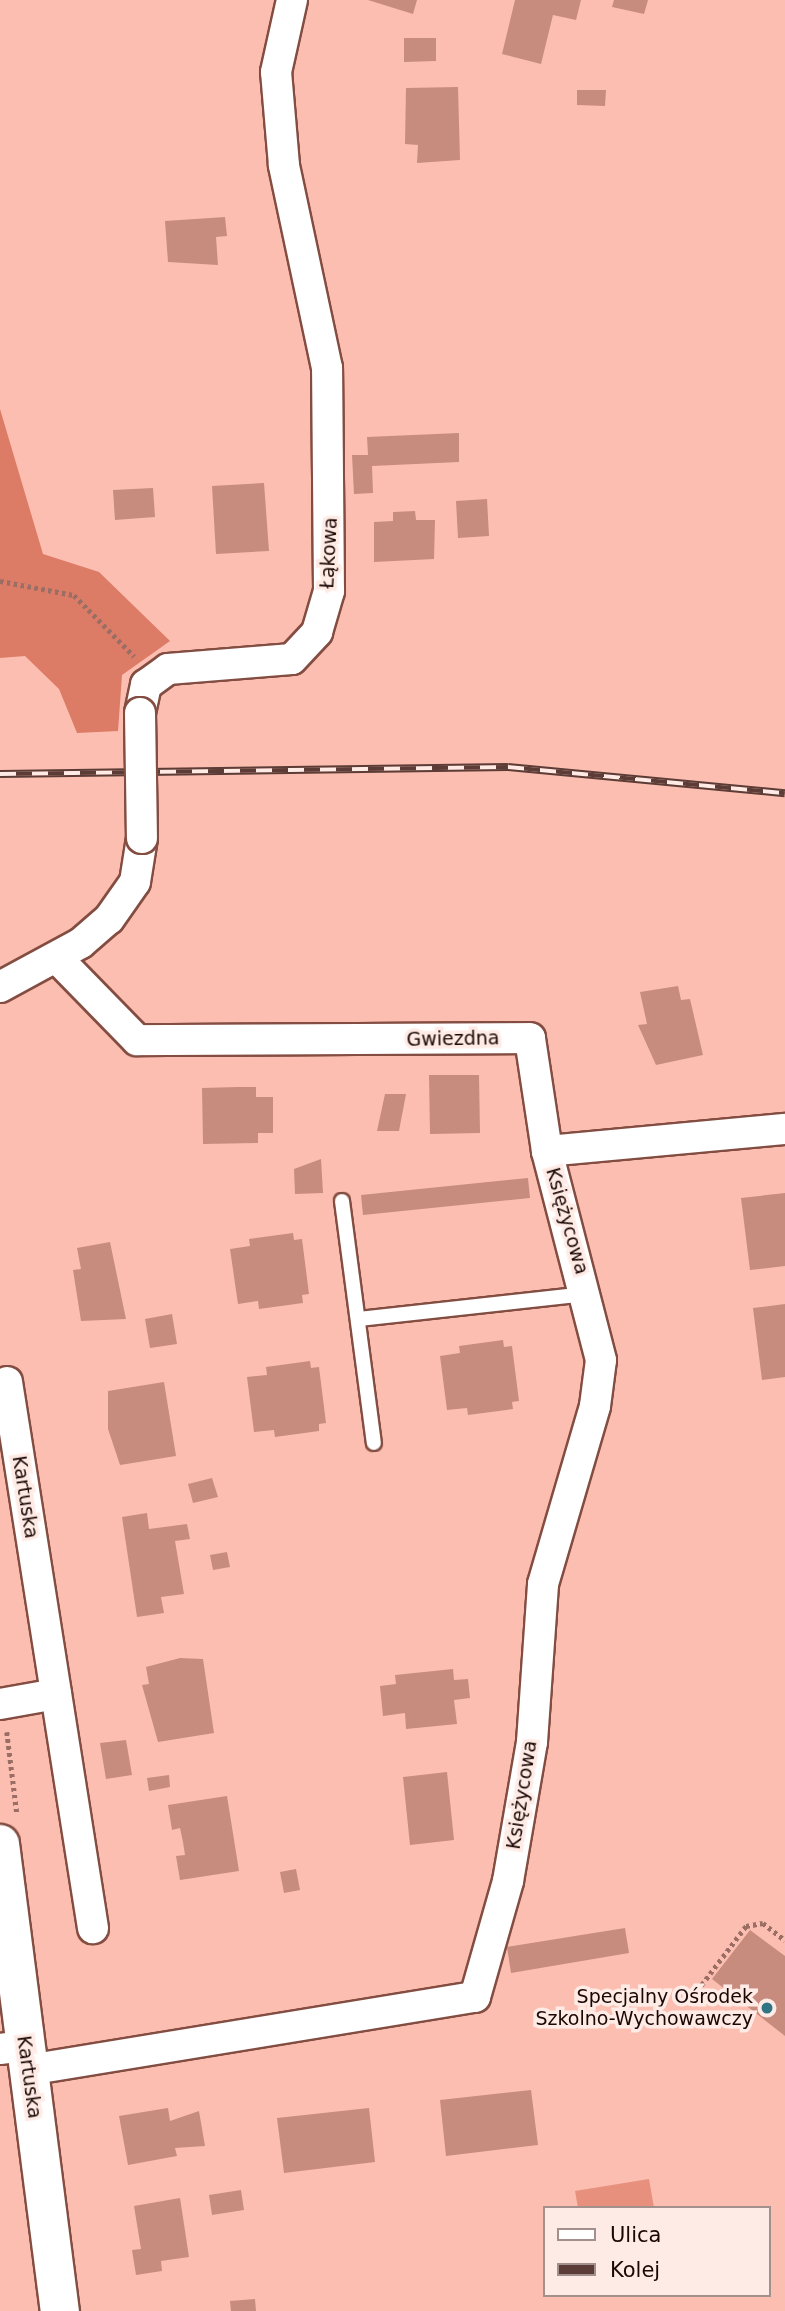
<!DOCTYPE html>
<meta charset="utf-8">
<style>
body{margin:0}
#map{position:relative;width:785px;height:2311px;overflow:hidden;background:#fcbeb0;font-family:"DejaVu Sans",sans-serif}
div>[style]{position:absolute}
.green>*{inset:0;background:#e6907d}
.forest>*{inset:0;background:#dc7b66}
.building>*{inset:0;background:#c78c7e}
.path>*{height:4.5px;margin-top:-2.25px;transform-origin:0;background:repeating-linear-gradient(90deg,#9a6e65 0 3.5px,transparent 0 7px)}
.roads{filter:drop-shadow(2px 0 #834d42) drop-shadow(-2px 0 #834d42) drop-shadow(0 2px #834d42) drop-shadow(0 -2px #834d42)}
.service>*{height:14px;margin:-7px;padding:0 7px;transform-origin:7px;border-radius:7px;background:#fff}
.minor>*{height:30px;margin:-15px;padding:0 15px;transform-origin:15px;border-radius:15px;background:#fff}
.secondary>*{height:38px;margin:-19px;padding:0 19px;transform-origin:19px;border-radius:19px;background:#fff}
.rail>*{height:8px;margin-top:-4px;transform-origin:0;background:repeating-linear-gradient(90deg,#ffebe6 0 16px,#5c3c36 0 32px);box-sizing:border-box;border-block:2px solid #5c3c36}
.bridges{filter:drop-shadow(2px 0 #834d42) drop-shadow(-2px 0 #834d42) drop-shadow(0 2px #834d42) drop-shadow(0 -2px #834d42)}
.minor-bridge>*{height:30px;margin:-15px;padding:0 15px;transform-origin:15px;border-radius:15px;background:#fff}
.dots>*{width:19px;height:19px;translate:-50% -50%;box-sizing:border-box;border:4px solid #ffebe6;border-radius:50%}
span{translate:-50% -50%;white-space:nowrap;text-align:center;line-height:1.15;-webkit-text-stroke:7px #ffebe6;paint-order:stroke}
.street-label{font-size:19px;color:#1a0603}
.poi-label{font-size:19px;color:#1a0603}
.right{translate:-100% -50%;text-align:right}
.legend{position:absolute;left:543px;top:2206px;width:228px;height:91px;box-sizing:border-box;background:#ffebe6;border:2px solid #a38f8b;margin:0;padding:9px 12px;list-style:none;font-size:21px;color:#1a0603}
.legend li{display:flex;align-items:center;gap:14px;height:35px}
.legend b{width:35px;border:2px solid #a38f8b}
</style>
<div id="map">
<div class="green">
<i style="clip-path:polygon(649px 2179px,654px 2208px,578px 2208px,575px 2191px)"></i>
</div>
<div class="forest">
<i style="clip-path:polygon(0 409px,43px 554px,99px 572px,170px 641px,122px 675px,118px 731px,77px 733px,59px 689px,25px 656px,0 658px)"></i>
</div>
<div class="building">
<i style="clip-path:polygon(368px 0,417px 0,413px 14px)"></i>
<i style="clip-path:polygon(515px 0,581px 0,576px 20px,553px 15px,541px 64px,502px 54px)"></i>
<i style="clip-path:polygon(614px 0,648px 0,644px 14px,612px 7px)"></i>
<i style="clip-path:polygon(404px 38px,436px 38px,436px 61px,404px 62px)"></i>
<i style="clip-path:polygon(458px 87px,460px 160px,417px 163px,418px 145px,405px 144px,406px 88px)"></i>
<i style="clip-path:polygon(577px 90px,606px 90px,605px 106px,577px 105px)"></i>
<i style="clip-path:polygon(225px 217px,227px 236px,216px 237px,218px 265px,168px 262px,165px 221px)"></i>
<i style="clip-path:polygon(459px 433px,459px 462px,372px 466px,373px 493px,354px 494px,352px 455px,368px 455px,367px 437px)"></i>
<i style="clip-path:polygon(264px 483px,269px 551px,216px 554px,212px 486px)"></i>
<i style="clip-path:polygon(153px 488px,155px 517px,115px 520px,113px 490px)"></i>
<i style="clip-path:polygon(487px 499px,489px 536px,458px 538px,456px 501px)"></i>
<i style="clip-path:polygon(415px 511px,416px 520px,435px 520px,434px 559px,374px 562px,374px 522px,393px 521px,393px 512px)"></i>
<i style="clip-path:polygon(678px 986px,681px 1000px,690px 999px,703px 1055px,656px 1065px,638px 1025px,647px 1024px,640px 992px)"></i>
<i style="clip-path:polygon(429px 1075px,479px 1075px,480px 1133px,430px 1134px)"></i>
<i style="clip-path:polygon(237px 1087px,256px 1087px,256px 1097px,273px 1097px,273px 1133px,258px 1133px,258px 1143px,203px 1144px,202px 1088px)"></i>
<i style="clip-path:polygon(385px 1094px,406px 1094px,399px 1131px,377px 1131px)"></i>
<i style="clip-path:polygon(321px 1159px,323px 1193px,295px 1194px,294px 1169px)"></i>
<i style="clip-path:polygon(528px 1178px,530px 1198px,363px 1215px,361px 1195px)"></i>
<i style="clip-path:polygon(785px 1193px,785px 1266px,750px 1270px,741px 1198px)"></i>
<i style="clip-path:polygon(293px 1233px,294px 1240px,302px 1239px,309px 1294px,302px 1295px,303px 1303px,259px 1309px,258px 1301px,238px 1304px,230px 1249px,250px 1246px,249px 1239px)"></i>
<i style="clip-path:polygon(110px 1242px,126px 1319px,81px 1321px,73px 1270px,81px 1269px,77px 1248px)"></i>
<i style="clip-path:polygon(785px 1304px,785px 1377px,762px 1380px,753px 1308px)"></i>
<i style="clip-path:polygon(172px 1314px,177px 1344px,150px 1348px,145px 1319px)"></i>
<i style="clip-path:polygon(503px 1340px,504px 1347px,512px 1346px,519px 1401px,512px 1402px,513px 1409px,468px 1415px,467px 1408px,447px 1410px,440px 1356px,460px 1353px,459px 1346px)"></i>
<i style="clip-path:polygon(310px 1361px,311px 1368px,319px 1367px,326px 1423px,319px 1424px,319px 1431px,275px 1437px,274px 1430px,254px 1432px,247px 1377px,267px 1375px,266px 1367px)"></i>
<i style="clip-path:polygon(164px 1382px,176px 1456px,120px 1465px,108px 1429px,108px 1391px)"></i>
<i style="clip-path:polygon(212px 1478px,218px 1497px,193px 1503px,188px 1484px)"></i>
<i style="clip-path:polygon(147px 1513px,149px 1529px,187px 1524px,190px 1539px,175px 1541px,184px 1594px,161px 1597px,164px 1613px,137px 1617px,122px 1517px)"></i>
<i style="clip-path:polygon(227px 1552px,230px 1567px,213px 1570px,210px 1555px)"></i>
<i style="clip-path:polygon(180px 1658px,203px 1659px,214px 1733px,158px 1742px,142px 1685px,149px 1684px,146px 1667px)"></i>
<i style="clip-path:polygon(453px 1669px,454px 1680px,468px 1679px,470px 1698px,454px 1700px,457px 1724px,406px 1729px,405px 1713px,383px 1716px,380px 1686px,396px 1684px,395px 1675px)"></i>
<i style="clip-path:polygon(126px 1740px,132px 1775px,106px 1779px,100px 1743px)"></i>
<i style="clip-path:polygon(447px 1772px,454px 1840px,410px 1845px,403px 1777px)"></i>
<i style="clip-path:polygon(169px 1775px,170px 1787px,149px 1791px,147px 1778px)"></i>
<i style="clip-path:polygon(227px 1796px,239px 1871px,180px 1880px,176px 1856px,185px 1855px,183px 1842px,180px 1828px,172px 1830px,168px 1805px)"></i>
<i style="clip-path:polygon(296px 1869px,300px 1890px,284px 1893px,280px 1872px)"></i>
<i style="clip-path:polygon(625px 1928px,629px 1953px,511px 1973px,507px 1947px)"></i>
<i style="clip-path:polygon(750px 1930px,785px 1956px,785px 2036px,712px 1979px)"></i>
<i style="clip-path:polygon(531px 2090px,538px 2145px,446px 2156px,440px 2100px)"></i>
<i style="clip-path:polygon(168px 2108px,170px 2121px,199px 2111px,205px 2146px,175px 2148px,177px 2156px,128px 2165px,119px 2116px)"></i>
<i style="clip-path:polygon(369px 2108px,375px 2162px,284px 2173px,277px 2118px)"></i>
<i style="clip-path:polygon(241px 2190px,244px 2210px,212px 2215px,209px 2195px)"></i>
<i style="clip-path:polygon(180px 2198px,189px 2257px,161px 2261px,162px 2271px,136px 2275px,132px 2250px,141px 2249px,134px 2206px)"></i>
<i style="clip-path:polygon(255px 2299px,256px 2311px,231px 2311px,230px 2301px)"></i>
</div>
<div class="path">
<i style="left:0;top:581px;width:75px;rotate:10.7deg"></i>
<i style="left:74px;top:595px;width:86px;rotate:45.5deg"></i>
<i style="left:7px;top:1732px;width:83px;rotate:83deg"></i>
<i style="left:693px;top:1996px;width:88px;rotate:-52.9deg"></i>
<i style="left:746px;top:1926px;width:17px;rotate:-10deg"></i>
<i style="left:763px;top:1923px;width:28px;rotate:38deg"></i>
</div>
<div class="roads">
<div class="service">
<i style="left:342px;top:1201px;width:244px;rotate:82.5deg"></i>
<i style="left:359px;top:1319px;width:228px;rotate:-6.3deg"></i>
</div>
<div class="minor">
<i style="left:140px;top:713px;width:29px;rotate:-78deg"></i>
<i style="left:146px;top:685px;width:27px;rotate:-36deg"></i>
<i style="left:168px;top:669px;width:124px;rotate:-4.6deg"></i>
<i style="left:292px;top:659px;width:37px;rotate:-47deg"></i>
<i style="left:317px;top:632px;width:43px;rotate:-73.7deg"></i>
<i style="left:329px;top:591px;width:223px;rotate:-90.5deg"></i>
<i style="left:327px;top:368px;width:208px;rotate:-102deg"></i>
<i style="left:284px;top:165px;width:93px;rotate:-94.9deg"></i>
<i style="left:276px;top:72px;width:74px;rotate:-77.5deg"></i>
<i style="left:0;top:987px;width:92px;rotate:-28.5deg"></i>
<i style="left:81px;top:943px;width:37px;rotate:-41deg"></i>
<i style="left:109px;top:919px;width:45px;rotate:-54.9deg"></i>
<i style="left:135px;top:882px;width:45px;rotate:-81deg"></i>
<i style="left:547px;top:1151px;width:239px;rotate:-5.3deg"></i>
<i style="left:7px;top:1382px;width:553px;rotate:81.05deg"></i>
<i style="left:0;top:1704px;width:57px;rotate:-10.1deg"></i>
<i style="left:0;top:2049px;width:25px;rotate:-7deg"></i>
<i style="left:28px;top:2070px;width:453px;rotate:-9.3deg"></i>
<i style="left:475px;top:1997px;width:121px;rotate:-74.1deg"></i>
<i style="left:508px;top:1881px;width:141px;rotate:-80.2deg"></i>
<i style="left:532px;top:1742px;width:158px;rotate:-86deg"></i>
<i style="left:543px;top:1584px;width:185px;rotate:-73.7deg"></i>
<i style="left:595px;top:1406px;width:46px;rotate:-82.6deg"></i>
<i style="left:601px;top:1360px;width:216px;rotate:-104.5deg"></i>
<i style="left:547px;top:1151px;width:114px;rotate:-98.6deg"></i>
<i style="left:530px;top:1038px;width:393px;rotate:179.7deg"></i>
<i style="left:137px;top:1040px;width:115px;rotate:-134.3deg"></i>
</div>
<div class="secondary">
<i style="left:0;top:1844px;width:471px;rotate:82.7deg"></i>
</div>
</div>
<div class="rail">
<i style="left:0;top:774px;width:508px;rotate:-0.79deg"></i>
<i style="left:508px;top:767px;width:278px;rotate:5.4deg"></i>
</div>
<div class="bridges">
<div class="minor-bridge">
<i style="left:140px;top:713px;width:125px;rotate:89.1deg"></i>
</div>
</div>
<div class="dots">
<i style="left:767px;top:2008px;background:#307583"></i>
</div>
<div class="street-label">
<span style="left:329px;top:553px;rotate:-87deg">Łąkowa</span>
<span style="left:453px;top:1039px;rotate:-1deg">Gwiezdna</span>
<span style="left:567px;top:1221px;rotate:74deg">Księżycowa</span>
<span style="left:25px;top:1497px;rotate:81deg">Kartuska</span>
<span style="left:522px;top:1795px;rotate:-81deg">Księżycowa</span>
<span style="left:29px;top:2077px;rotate:82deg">Kartuska</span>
</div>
<div class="poi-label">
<span class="right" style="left:753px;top:2008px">Specjalny Ośrodek<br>Szkolno-Wychowawczy</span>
</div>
<ul class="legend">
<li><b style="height:9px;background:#fff"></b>Ulica</li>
<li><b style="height:9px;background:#5c3c36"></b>Kolej</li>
</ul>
</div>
